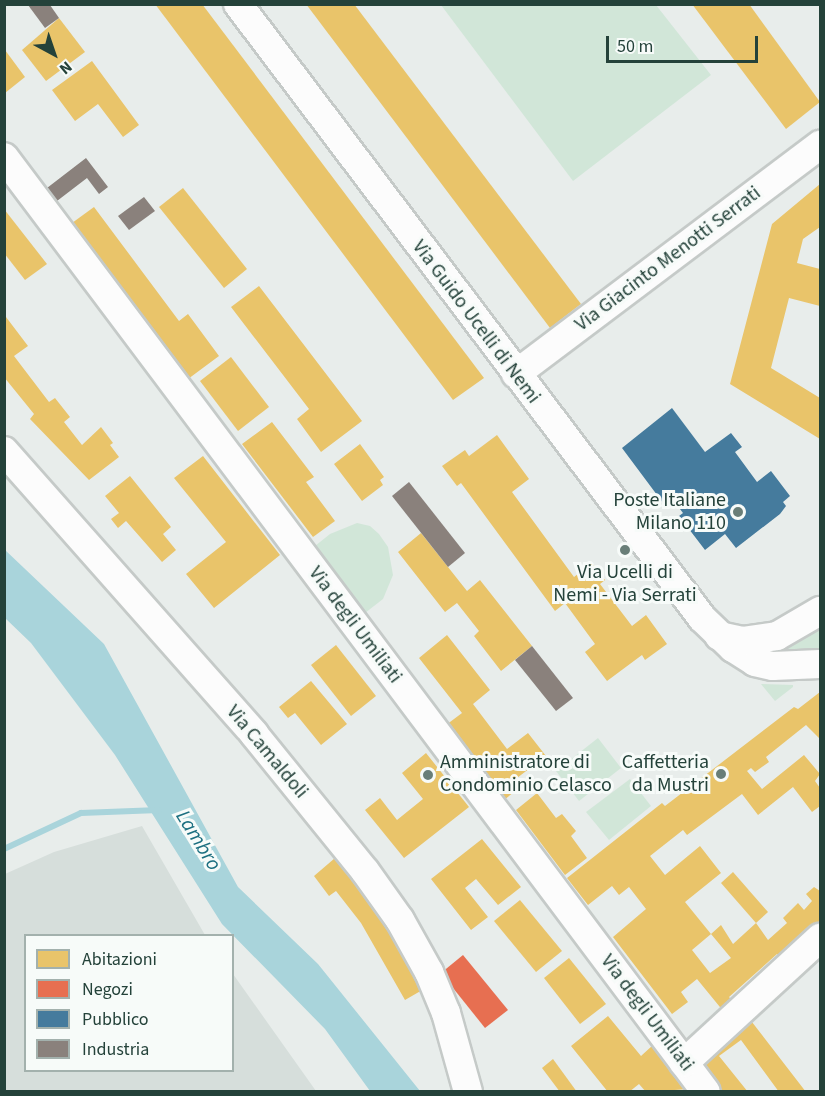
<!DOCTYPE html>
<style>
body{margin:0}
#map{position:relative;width:825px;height:1096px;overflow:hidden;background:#e8edeb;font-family:"Source Sans 3",sans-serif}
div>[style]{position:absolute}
.built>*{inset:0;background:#d6dedb}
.green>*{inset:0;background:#d1e6d8}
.water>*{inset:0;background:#a9d4db}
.homes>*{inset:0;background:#e9c46a}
.shops>*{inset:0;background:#e76f51}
.public>*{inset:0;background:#457b9d}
.industry>*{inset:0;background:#8a817c}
.stream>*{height:6px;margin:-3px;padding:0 3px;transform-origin:3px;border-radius:3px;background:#a9d4db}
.roads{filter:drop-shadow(2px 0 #c5cac8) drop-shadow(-2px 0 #c5cac8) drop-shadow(0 2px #c5cac8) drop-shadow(0 -2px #c5cac8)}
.minor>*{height:28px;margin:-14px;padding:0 14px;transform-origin:14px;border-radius:14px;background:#fcfcfc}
.dots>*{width:16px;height:16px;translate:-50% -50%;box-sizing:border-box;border:3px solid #f7fbf9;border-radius:50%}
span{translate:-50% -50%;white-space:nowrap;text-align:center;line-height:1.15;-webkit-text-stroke:6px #f7fbf9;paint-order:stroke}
.street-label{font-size:20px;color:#24423a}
.poi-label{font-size:20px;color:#24423a}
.right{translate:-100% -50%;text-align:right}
.left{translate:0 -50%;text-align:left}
.water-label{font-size:21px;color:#1c6f80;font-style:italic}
.frame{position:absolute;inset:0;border:6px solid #24423a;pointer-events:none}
.legend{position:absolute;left:24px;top:934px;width:210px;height:138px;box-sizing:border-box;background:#f7fbf9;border:2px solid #a3b1ad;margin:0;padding:8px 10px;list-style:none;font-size:18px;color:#24423a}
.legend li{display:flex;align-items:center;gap:12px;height:30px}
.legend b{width:30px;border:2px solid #a3b1ad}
.north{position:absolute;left:24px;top:24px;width:60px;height:60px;-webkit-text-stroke:4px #f7fbf9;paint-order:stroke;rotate:140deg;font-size:16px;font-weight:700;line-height:24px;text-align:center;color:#24423a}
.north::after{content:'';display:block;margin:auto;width:21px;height:27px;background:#24423a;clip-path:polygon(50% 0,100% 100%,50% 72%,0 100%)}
.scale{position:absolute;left:606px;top:36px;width:152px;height:27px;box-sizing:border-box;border:3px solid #24423a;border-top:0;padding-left:8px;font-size:18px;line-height:21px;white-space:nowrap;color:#24423a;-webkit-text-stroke:4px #f7fbf9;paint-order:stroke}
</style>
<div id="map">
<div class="built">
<i style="clip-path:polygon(142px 826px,205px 935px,26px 936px,26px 1070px,232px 1070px,233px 974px,316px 1091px,5px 1091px,5px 874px,54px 852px)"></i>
</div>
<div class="green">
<i style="clip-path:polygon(441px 5px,656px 5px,711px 75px,573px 181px)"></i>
<i style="clip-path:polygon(357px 523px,370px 526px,379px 534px,388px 547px,393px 575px,383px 599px,365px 613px,315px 546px,330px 534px)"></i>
<i style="clip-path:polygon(820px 623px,820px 656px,758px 651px)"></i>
<i style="clip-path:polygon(761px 684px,793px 685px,793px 687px,775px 701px)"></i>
<i style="clip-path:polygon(598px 738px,621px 768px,579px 801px,556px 771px)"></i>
<i style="clip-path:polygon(630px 779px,651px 806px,609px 840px,586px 812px)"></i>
</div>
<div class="water">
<i style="clip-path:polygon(4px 549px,104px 644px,238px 887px,318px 964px,420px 1091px,370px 1091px,325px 1029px,222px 924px,115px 755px,31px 643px,5px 618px)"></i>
</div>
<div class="homes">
<i style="clip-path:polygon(155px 4px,202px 4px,484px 378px,453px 400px)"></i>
<i style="clip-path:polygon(306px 4px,354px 4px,581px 304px,550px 328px)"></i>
<i style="clip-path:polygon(692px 4px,749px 4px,820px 102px,786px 129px)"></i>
<i style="clip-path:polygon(59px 18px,85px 52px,46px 81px,22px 50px)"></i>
<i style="clip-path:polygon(5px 50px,25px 77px,5px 93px)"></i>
<i style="clip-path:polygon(92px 61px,139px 125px,123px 137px,98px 104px,75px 121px,52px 90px)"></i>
<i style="clip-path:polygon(820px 184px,820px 227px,803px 239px,797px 263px,820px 269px,820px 306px,789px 298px,771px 368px,820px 398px,820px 439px,730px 384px,772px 224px)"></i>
<i style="clip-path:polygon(183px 188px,247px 269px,224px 288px,159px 207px)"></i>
<i style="clip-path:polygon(94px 207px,179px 321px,188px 314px,219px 356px,188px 379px,72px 223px)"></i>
<i style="clip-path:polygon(4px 209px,47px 264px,25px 280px,4px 253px)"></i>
<i style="clip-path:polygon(259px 286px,362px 421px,321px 452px,297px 419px,309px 409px,231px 307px)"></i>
<i style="clip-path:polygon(6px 317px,28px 346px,14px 356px,49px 402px,55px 398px,70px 417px,64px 422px,82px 445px,101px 427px,113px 443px,110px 445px,119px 457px,89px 480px,30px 419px,34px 414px,4px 377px)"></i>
<i style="clip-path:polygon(231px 357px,269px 407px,238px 431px,200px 381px)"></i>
<i style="clip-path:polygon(272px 422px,314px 477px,306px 482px,335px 521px,313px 537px,242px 444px)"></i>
<i style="clip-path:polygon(497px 435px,529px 479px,512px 492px,574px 577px,592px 563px,605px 580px,600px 584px,632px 626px,646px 615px,667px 644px,645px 660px,642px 655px,607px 681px,585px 652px,595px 644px,565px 603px,555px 611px,461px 483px,457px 486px,442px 466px,465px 450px,469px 456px)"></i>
<i style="clip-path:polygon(360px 444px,384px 477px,380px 480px,383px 485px,362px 501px,334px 464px)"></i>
<i style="clip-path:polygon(203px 456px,280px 555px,214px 608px,186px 574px,226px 542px,174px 478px)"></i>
<i style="clip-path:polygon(130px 476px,171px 527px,163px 534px,176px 550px,162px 562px,126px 521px,118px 528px,111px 519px,119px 513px,105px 496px)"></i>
<i style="clip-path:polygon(421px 533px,467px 591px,480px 580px,532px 646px,501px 671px,474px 636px,479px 631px,457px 603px,445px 612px,398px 552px)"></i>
<i style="clip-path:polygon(625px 543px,632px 552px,629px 554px,621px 545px)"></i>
<i style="clip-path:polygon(447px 635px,490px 690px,473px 704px,507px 749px,528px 733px,546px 756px,513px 781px,519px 788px,504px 800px,446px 725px,462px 713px,419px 658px)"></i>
<i style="clip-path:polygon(336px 645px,376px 696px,351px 716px,311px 665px)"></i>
<i style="clip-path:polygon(311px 681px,347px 724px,321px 745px,295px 713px,288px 718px,279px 707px)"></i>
<i style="clip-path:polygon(820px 692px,820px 739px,806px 725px,766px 757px,769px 762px,755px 772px,751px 768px,747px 771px,762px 789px,804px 755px,820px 774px,815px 781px,820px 788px,820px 806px,812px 812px,793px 787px,758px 815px,742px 794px,687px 835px,683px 830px,650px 856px,665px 875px,700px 846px,721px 873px,685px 902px,711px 934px,692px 950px,710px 973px,731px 958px,711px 934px,721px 925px,733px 944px,756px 923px,768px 940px,787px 923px,783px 918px,798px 903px,804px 910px,812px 901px,806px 894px,814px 887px,820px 891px,820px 922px,781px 959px,777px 954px,729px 997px,735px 1003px,724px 1012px,697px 979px,681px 992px,688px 1002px,672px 1014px,613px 937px,646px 909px,629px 887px,619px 895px,612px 886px,588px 905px,567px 878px,662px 803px,665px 806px,794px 707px,798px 709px)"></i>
<i style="clip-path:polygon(426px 753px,469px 807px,404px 858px,365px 810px,380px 798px,397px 820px,423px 799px,402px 773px)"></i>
<i style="clip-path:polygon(537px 793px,556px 818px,562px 814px,576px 831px,571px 836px,587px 858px,565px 875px,516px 810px)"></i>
<i style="clip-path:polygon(482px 839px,521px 887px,498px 905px,476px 879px,465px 888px,488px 917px,471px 930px,431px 879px)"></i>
<i style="clip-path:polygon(335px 858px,378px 909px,424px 989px,405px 1000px,361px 923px,336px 891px,329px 896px,314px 876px)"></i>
<i style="clip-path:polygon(733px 872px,768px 912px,756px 923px,721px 883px)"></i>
<i style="clip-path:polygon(520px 900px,562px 951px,536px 972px,494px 921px)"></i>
<i style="clip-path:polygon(569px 958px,606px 1004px,580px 1024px,544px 978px)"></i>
<i style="clip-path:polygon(745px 1013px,806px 1092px,779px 1092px,741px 1040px,719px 1056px,748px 1092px,722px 1092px,696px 1058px)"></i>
<i style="clip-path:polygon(608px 1016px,641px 1056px,653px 1045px,689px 1089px,646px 1092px,639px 1084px,629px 1092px,608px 1092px,571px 1046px)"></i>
<i style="clip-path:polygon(553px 1059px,577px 1092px,560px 1092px,542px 1068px)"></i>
</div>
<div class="shops">
<i style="clip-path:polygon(463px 955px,508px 1010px,485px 1028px,441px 973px)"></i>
</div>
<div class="public">
<i style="clip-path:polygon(672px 408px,705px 452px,731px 433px,742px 447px,735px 452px,757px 482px,771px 471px,790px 496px,783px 502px,786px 506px,780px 514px,736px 548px,725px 534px,705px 550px,679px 516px,683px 513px,674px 501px,666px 507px,622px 448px)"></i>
</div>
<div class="industry">
<i style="clip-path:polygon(28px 5px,50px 5px,59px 18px,45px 28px)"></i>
<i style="clip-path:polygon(86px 158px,108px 187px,99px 194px,87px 178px,57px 201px,47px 188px)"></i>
<i style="clip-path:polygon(144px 197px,155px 211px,129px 230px,118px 216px)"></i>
<i style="clip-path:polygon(409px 482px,465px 553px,448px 567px,392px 496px)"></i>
<i style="clip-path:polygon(532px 646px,573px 698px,556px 711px,515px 660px)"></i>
</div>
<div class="stream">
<i style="left:4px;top:849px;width:85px;rotate:-25.1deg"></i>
<i style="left:81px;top:813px;width:78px;rotate:-2.2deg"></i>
</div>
<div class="roads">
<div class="minor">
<i style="left:238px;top:4px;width:770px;rotate:52.92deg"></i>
<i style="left:702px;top:618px;width:43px;rotate:44.1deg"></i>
<i style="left:733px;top:648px;width:26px;rotate:32deg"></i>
<i style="left:755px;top:662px;width:18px;rotate:13deg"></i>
<i style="left:773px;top:666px;width:47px;rotate:-2.4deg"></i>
<i style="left:4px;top:157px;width:1169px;rotate:53.1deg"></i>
<i style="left:516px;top:374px;width:381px;rotate:-37deg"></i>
<i style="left:4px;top:451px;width:378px;rotate:48.5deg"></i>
<i style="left:254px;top:734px;width:176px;rotate:51deg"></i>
<i style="left:365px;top:871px;width:60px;rotate:54.5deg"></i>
<i style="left:400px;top:920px;width:60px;rotate:60.9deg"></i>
<i style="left:429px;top:972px;width:44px;rotate:67.5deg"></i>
<i style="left:446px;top:1013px;width:82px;rotate:74.4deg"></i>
<i style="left:719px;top:636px;width:24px;rotate:12deg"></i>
<i style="left:742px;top:641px;width:35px;rotate:-8deg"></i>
<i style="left:777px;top:636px;width:50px;rotate:-30.2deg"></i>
<i style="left:684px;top:1063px;width:185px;rotate:-42.6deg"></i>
</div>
</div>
<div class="dots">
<i style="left:738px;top:512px;background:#697e78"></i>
<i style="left:625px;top:550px;background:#697e78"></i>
<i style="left:721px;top:774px;background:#697e78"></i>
<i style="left:428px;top:775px;background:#697e78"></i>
</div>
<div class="street-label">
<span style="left:668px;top:259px;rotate:-37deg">Via Giacinto Menotti Serrati</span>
<span style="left:476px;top:322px;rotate:53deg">Via Guido Ucelli di Nemi</span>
<span style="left:355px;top:625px;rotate:53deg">Via degli Umiliati</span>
<span style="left:267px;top:752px;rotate:50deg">Via Camaldoli</span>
<span style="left:647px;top:1013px;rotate:53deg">Via degli Umiliati</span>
</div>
<div class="poi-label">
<span class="right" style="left:726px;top:512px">Poste Italiane<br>Milano 110</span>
<span style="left:625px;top:584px">Via Ucelli di<br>Nemi - Via Serrati</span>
<span class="right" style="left:709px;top:774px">Caffetteria<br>da Mustri</span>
<span class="left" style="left:440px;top:774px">Amministratore di<br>Condominio Celasco</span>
</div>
<div class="water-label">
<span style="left:199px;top:840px;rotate:58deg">Lambro</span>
</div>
<div class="frame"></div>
<ul class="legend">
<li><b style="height:16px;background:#e9c46a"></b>Abitazioni</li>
<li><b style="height:16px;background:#e76f51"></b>Negozi</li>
<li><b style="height:16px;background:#457b9d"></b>Pubblico</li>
<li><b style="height:16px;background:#8a817c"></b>Industria</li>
</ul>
<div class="north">N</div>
<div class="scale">50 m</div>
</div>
